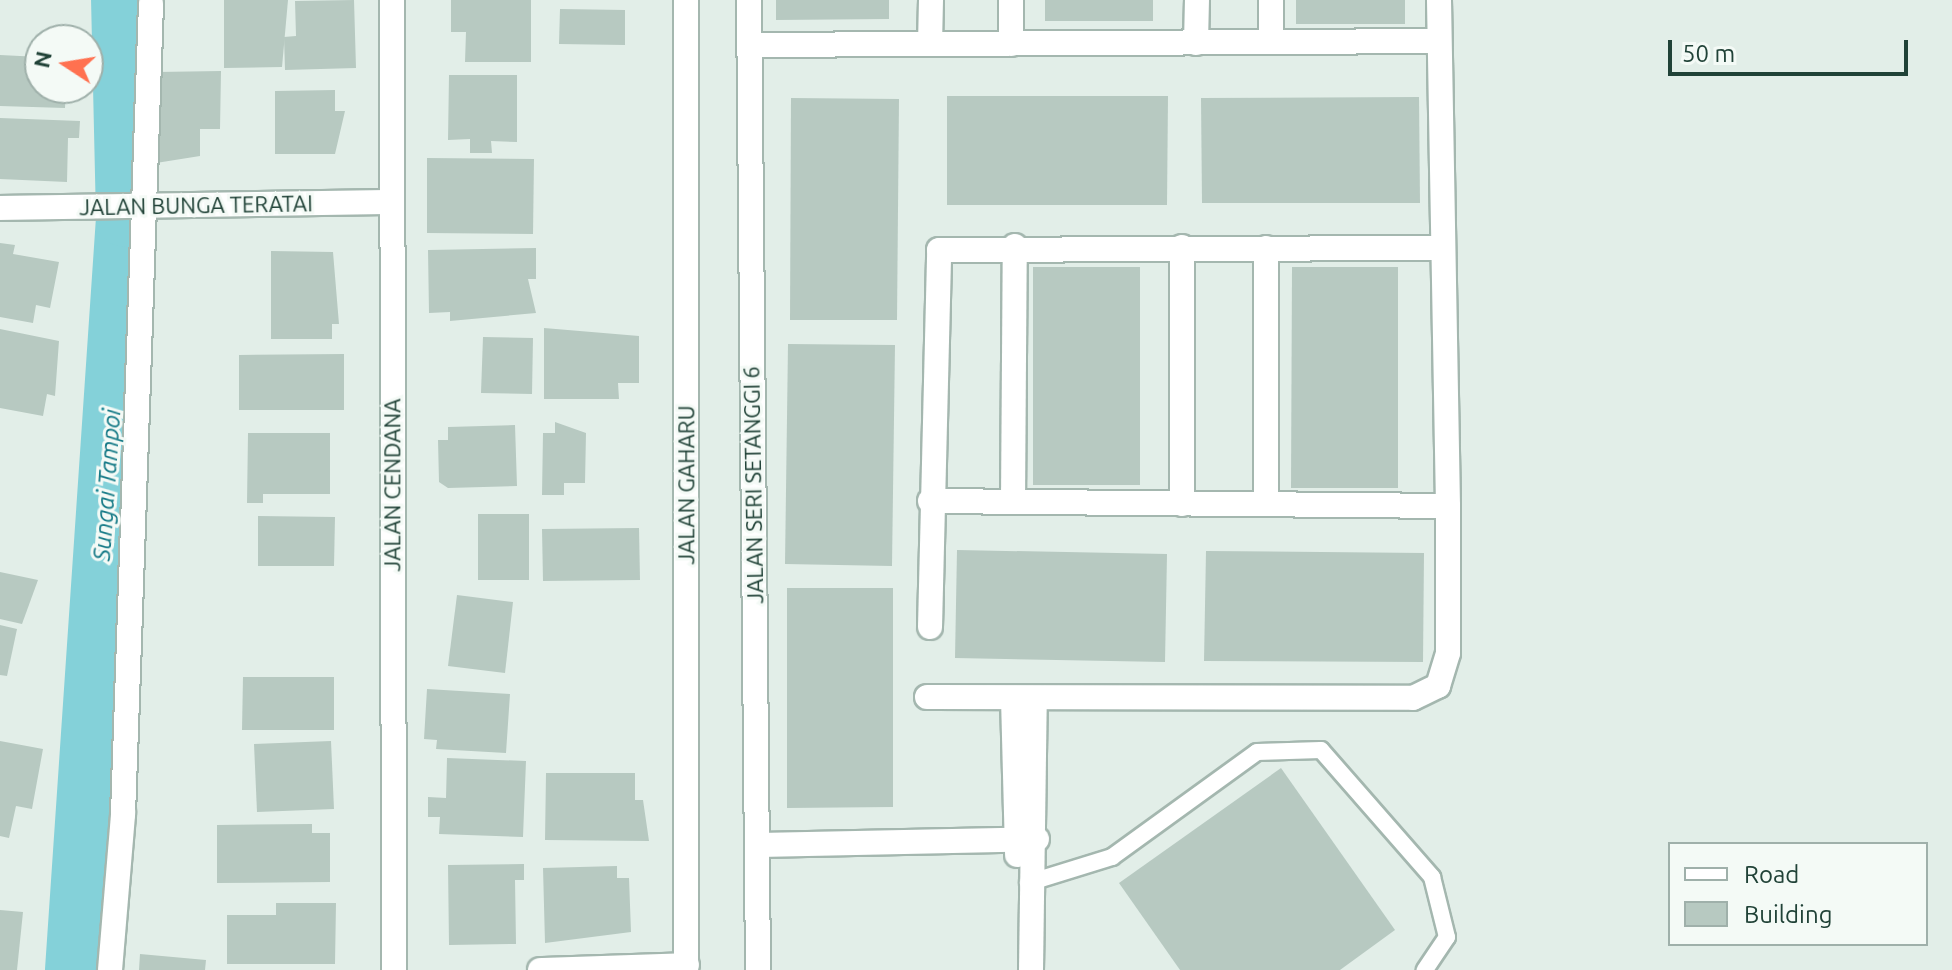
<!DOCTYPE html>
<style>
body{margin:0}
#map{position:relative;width:1952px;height:970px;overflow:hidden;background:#e2eee8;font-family:Ubuntu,sans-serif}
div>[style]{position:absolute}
.river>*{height:58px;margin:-29px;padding:0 29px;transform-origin:29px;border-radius:29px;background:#84d1d9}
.building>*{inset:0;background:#b7c9c1}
.roads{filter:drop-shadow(2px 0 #a4b7af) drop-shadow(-2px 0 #a4b7af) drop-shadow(0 2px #a4b7af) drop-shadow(0 -2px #a4b7af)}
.service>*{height:16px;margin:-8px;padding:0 8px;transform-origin:8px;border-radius:8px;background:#fff}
.minor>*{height:24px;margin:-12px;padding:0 12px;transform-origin:12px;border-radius:12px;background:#fff}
span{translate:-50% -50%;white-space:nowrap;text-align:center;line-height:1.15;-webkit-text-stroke:6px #f4faf6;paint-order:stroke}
.street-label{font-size:22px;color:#204237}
.water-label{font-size:24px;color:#127885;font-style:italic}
.legend{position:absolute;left:1668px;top:842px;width:260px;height:104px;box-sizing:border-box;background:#f4faf6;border:2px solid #9fb0aa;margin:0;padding:10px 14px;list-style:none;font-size:24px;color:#204237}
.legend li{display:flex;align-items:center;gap:16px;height:40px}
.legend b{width:40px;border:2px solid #9fb0aa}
.north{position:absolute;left:24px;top:24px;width:80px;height:80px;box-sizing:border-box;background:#f4faf6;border:2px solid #9fb0aa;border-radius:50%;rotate:282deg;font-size:22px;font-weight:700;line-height:32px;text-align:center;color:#204237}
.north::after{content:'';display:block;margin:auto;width:28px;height:36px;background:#ff7150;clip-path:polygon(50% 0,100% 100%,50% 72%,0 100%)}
.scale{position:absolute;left:1668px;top:40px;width:240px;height:36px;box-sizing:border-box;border:4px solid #204237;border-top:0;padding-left:10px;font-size:24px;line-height:28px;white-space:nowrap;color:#204237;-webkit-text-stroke:6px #f4faf6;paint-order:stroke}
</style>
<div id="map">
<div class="river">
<i style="left:74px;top:970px;width:754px;rotate:-86.12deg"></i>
<i style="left:125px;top:218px;width:218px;rotate:-91.3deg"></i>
</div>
<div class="building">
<i style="clip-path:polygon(224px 0,288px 0,282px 67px,224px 68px)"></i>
<i style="clip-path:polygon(354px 0,356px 68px,285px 70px,284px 37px,296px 36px,295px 1px)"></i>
<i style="clip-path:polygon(451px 0,531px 0,531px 62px,465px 62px,466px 32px,451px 32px)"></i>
<i style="clip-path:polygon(776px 0,889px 0,889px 19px,776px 20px)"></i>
<i style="clip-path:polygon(1045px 0,1153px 0,1153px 21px,1045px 21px)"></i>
<i style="clip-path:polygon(1296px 0,1405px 0,1405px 24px,1296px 24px)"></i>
<i style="clip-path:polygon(560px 9px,625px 10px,625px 45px,559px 44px)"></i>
<i style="clip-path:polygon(0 55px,40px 57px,40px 88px,66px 88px,65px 108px,0 106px)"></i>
<i style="clip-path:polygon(221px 71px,220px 129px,200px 129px,200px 156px,156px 163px,157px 72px)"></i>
<i style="clip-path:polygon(449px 75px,517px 75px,517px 142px,491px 141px,492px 153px,470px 153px,470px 139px,448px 140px)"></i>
<i style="clip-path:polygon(335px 90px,335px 111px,345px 111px,335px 154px,275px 154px,275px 91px)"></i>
<i style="clip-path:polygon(947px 96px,1168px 96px,1167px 205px,947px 205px)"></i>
<i style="clip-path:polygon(1419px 97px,1420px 203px,1202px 203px,1201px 98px)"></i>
<i style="clip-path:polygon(791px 98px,899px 99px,897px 320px,790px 320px)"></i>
<i style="clip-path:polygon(0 118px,80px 121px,79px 138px,68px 138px,67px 182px,0 179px)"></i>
<i style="clip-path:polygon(427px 158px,534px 159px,533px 234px,427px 233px)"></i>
<i style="clip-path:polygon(0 243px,15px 245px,13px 254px,59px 262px,50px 308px,36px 305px,33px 323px,0 317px)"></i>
<i style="clip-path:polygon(536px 248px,536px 279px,528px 279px,536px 313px,450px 321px,450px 312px,429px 313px,428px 250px)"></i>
<i style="clip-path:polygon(271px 251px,333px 252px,339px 324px,332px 324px,332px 339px,271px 339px)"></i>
<i style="clip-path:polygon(1033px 267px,1140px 267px,1140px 485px,1033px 485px)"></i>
<i style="clip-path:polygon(1292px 267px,1398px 267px,1398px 488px,1291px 488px)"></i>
<i style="clip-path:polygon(544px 328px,639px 336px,639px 383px,618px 383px,619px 399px,544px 399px)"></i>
<i style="clip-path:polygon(0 329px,59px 341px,55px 396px,47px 394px,43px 416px,0 408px)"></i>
<i style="clip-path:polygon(483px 337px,533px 338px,532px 394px,481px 393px)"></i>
<i style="clip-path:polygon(788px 344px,895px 345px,892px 566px,785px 564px)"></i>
<i style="clip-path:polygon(344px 354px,344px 410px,239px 410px,239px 355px)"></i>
<i style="clip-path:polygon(555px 422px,586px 433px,585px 483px,564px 483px,564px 495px,542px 495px,543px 433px,555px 433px)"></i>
<i style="clip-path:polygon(515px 425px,517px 486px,448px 488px,439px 482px,438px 440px,448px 440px,448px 427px)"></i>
<i style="clip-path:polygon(248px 433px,330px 433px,330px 494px,263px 494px,263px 503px,247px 503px)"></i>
<i style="clip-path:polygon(478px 514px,529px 514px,529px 580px,478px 580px)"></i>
<i style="clip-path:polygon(258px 516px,335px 517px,334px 566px,258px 566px)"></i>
<i style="clip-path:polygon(639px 528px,640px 580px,543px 581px,542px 529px)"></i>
<i style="clip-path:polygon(957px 550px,1167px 554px,1165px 662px,955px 658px)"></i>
<i style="clip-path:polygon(1206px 551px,1424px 553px,1423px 662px,1204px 661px)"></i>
<i style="clip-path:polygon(0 572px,38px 580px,22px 624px,0 619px)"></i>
<i style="clip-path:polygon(787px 588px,893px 588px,893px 807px,787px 808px)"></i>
<i style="clip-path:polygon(457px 595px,513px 602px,505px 673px,448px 666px)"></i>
<i style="clip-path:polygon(0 625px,17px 629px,7px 676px,0 675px)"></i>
<i style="clip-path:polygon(243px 677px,334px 677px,334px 730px,242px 730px)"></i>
<i style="clip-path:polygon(427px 689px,510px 694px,506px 753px,436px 749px,437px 740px,424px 739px)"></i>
<i style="clip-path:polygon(0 741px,43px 749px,32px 809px,16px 806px,9px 838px,0 836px)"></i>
<i style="clip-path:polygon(331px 741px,334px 809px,257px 812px,254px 744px)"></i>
<i style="clip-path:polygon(447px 758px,526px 761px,523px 837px,439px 834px,440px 817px,428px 817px,428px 797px,446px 798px)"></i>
<i style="clip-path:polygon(1281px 768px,1395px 930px,1340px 970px,1180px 970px,1119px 883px)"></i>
<i style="clip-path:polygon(546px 773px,635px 773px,635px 800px,643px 800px,649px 841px,545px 840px)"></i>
<i style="clip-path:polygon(312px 824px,312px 833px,330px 833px,330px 882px,217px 883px,217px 825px)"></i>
<i style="clip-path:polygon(524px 864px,524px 880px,515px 880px,516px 944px,449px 945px,448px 865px)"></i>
<i style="clip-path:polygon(617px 866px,617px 878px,629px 878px,631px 932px,545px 943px,543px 868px)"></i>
<i style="clip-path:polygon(276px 903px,336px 903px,335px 964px,227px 964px,227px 915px,276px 915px)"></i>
<i style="clip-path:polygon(0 910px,23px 912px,17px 970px,0 970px)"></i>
<i style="clip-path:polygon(140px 954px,206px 960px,205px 970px,139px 970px)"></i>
</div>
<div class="roads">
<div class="service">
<i style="left:1028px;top:883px;width:88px;rotate:-17.2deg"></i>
<i style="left:1112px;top:857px;width:179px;rotate:-35.9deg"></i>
<i style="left:1257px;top:752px;width:64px;rotate:-1.8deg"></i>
<i style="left:1321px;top:750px;width:169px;rotate:48.8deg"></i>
<i style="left:1432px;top:877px;width:62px;rotate:76deg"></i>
<i style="left:1447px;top:937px;width:40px;rotate:124deg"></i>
</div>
<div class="minor">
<i style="left:392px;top:0;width:970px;rotate:89.88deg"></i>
<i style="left:686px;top:0;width:970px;rotate:90deg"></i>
<i style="left:749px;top:0;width:970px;rotate:89.47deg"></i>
<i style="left:1011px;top:0;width:44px;rotate:90deg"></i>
<i style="left:1271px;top:42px;width:42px;rotate:-90deg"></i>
<i style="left:1196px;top:43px;width:43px;rotate:-88.7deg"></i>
<i style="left:930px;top:44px;width:44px;rotate:-88.7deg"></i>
<i style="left:749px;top:45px;width:689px;rotate:-0.33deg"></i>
<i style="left:0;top:208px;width:391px;rotate:-0.9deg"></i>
<i style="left:930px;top:501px;width:518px;rotate:0.55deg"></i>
<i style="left:1013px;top:502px;width:256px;rotate:-89.6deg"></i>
<i style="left:1182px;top:504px;width:257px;rotate:-90deg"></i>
<i style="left:1266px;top:504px;width:256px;rotate:-90deg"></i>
<i style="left:930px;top:627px;width:377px;rotate:-88.6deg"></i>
<i style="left:939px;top:250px;width:502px;rotate:-0.23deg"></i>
<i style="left:927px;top:697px;width:486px;rotate:0.1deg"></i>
<i style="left:1413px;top:698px;width:28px;rotate:-26deg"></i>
<i style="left:1438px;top:686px;width:34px;rotate:-73deg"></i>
<i style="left:1448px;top:653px;width:147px;rotate:-90deg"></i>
<i style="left:1448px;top:506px;width:506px;rotate:-91.02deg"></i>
<i style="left:1013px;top:698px;width:157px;rotate:88.5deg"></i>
<i style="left:759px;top:845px;width:278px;rotate:-1.2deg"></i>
<i style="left:110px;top:970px;width:157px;rotate:-85.2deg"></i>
<i style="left:123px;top:814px;width:811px;rotate:-88.02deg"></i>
<i style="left:540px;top:970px;width:147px;rotate:-1.9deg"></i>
<i style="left:1031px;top:970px;width:272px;rotate:-89.2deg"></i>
</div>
</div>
<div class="street-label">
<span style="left:196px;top:205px;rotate:-1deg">JALAN BUNGA TERATAI</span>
<span style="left:392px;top:485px;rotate:-90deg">JALAN CENDANA</span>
<span style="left:686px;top:485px;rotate:-90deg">JALAN GAHARU</span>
<span style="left:753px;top:485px;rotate:-91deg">JALAN SERI SETANGGI 6</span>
</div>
<div class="water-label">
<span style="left:107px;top:485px;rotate:-86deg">Sungai Tampoi</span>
</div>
<ul class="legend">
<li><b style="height:10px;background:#fff"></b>Road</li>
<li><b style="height:22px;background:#b7c9c1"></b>Building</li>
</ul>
<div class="north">N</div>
<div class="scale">50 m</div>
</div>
